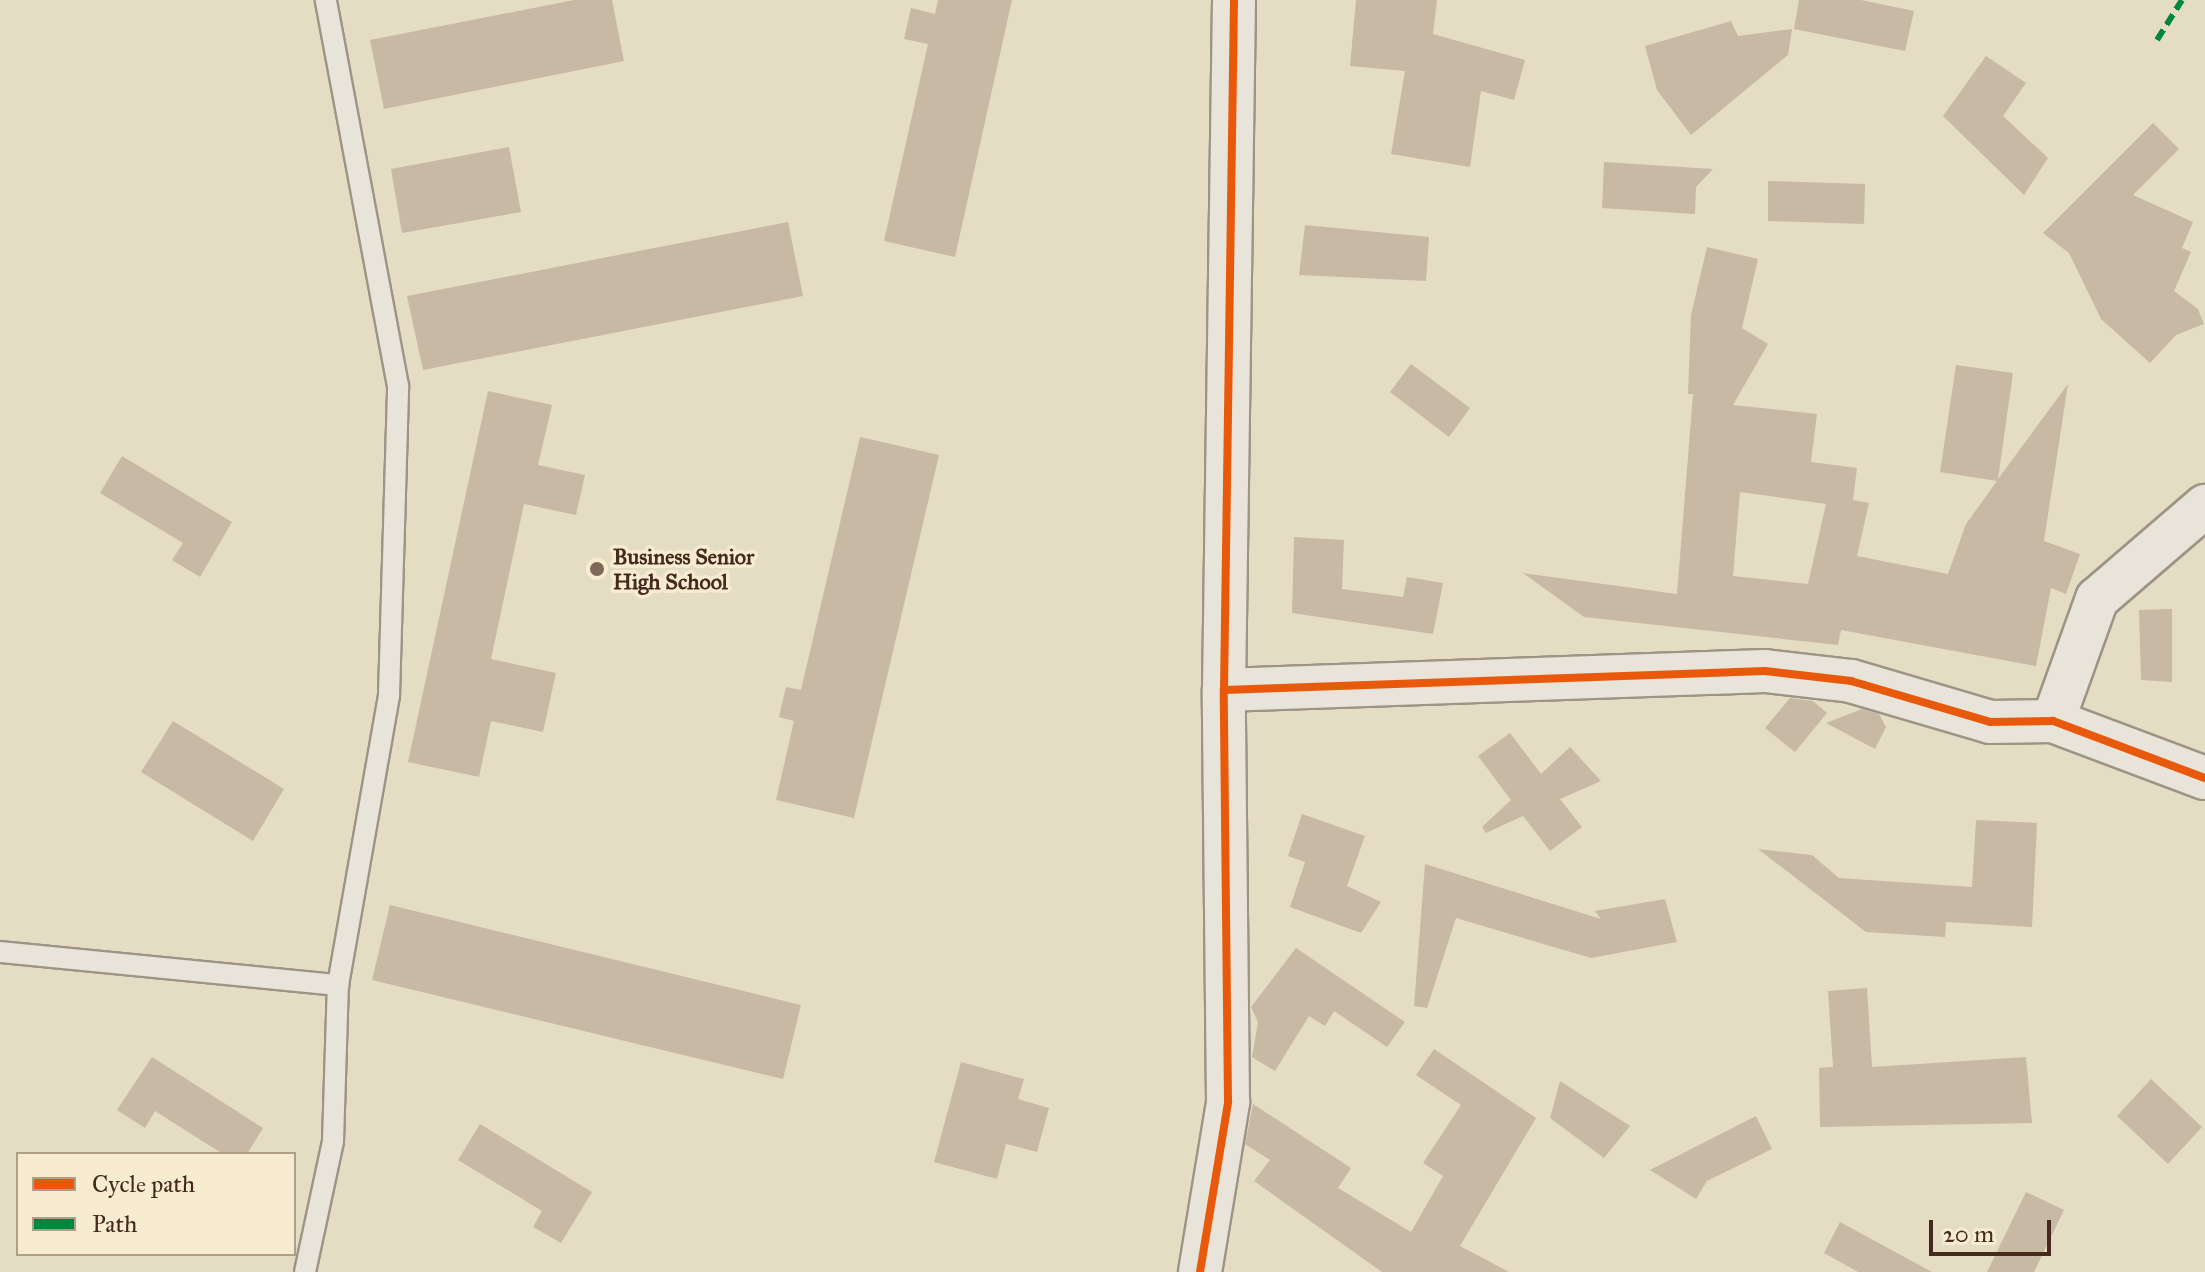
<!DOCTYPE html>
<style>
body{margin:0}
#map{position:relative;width:2205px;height:1272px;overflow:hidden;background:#e5dcc4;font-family:"IM FELL Great Primer",serif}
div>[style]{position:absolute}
.building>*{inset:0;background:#c8b9a5}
.roads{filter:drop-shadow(2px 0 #9d9486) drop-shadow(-2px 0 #9d9486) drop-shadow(0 2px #9d9486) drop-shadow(0 -2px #9d9486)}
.service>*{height:20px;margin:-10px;padding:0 10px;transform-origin:10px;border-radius:10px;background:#e9e4d9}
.minor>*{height:42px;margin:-21px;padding:0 21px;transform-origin:21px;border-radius:21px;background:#e9e4d9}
.quiet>*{height:6px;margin-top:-3px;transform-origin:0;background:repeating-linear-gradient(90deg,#00873e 0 12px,transparent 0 18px)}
.cycleway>*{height:8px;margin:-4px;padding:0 4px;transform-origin:4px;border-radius:4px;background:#e8590c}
.dots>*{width:22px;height:22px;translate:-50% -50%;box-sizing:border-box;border:4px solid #f7ecd0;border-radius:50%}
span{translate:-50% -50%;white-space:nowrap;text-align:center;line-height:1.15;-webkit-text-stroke:7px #f7ecd0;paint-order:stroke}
.poi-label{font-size:22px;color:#45291f;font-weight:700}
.left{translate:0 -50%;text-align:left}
.legend{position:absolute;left:16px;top:1152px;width:280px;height:104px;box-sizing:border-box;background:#f7ecd0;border:2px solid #b09e89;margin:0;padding:10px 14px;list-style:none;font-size:24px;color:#45291f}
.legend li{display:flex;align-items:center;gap:16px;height:40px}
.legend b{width:40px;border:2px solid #b09e89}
.scale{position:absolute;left:1929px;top:1220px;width:122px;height:36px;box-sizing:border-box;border:4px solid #45291f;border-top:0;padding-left:10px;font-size:24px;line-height:28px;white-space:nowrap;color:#45291f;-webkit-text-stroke:6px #f7ecd0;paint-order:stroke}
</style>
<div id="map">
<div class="building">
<i style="clip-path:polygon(574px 0,612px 0,624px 61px,384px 109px,370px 40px)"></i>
<i style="clip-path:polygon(938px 0,1012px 0,955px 257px,884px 241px,928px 44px,904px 39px,911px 8px,935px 14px)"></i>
<i style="clip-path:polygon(1356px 0,1437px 0,1433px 34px,1525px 60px,1514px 100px,1481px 91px,1470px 167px,1391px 154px,1405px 71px,1350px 66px)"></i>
<i style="clip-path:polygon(1799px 0,1861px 0,1914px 11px,1905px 51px,1794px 29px)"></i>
<i style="clip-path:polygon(1731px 21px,1738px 36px,1792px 29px,1788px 55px,1691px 135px,1657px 90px,1645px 46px)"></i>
<i style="clip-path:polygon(1986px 56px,2026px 83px,2003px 116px,2048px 158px,2024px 195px,1943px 116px)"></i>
<i style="clip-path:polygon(2153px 123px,2179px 149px,2133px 195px,2193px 222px,2182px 248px,2191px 252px,2174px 291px,2198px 309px,2204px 324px,2176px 335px,2150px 363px,2101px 319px,2069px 253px,2043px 233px)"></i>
<i style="clip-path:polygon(509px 147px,521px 212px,402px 233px,391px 169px)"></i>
<i style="clip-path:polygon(1604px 162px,1713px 169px,1696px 187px,1695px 214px,1602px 208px)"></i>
<i style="clip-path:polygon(1768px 181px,1865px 184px,1864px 224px,1768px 221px)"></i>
<i style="clip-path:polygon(788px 222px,803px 296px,423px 370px,407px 296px)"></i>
<i style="clip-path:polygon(1305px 225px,1429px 237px,1426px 281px,1299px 275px)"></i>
<i style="clip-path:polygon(evenodd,1707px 247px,1758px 259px,1742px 328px,1768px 344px,1733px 405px,1817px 414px,1811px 462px,1857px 468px,1853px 500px,1869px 503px,1857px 556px,1948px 574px,1966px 524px,1997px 481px,1940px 472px,1956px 365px,2013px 373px,1998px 479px,2068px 384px,2044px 541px,2080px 554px,2066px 594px,2051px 588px,2036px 666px,1841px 630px,1838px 645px,1584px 617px,1523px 573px,1677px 594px,1693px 394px,1688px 394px,1691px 315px,1707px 247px,1740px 492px,1826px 504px,1808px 584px,1733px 576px,1740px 492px)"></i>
<i style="clip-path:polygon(1411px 364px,1470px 408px,1449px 437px,1390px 392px)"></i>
<i style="clip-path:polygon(488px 391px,552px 405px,538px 465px,585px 475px,576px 515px,524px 504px,491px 659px,556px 673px,543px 732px,491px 721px,479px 777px,408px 762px)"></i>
<i style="clip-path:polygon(860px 437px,939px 455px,854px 818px,776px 800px,794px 721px,779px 717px,786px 687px,801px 690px)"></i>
<i style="clip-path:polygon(122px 456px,232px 522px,200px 577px,172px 560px,183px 543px,100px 493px)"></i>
<i style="clip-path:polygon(1294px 537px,1344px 540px,1342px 589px,1403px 597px,1407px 577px,1443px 583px,1433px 634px,1292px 613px)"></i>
<i style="clip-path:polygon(2172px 609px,2172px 682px,2141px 680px,2139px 610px)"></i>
<i style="clip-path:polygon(1790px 698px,1813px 701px,1827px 713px,1795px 752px,1765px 728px)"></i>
<i style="clip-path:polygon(1862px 709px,1879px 714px,1886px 727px,1875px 749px,1826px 723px)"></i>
<i style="clip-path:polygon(173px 721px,284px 789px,253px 841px,141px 772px)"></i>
<i style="clip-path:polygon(1510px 733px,1541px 774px,1570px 747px,1601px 781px,1560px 799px,1582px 827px,1550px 851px,1523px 816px,1486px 833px,1482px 827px,1511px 800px,1478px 756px)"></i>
<i style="clip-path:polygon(1302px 814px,1365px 836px,1347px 886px,1381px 902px,1361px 933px,1290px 907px,1305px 862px,1288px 856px)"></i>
<i style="clip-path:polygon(1976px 820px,2037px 823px,2032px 927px,1946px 922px,1945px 937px,1866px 932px,1758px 849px,1812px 855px,1839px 878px,1972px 887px)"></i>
<i style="clip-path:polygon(1425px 864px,1601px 919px,1595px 911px,1665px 899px,1677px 942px,1591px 958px,1456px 918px,1427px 1008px,1414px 1006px)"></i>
<i style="clip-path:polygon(390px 905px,801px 1005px,783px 1079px,372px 980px)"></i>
<i style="clip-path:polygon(1296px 948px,1405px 1022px,1387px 1047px,1334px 1011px,1325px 1026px,1309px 1016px,1275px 1071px,1252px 1057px,1258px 1022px,1251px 1007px)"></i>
<i style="clip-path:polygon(1867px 988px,1872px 1067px,2026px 1057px,2032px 1123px,1820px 1127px,1819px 1068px,1833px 1067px,1828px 991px)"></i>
<i style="clip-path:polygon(1434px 1049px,1536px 1118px,1460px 1246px,1509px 1272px,1382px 1272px,1254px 1181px,1270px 1160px,1245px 1144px,1253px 1104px,1351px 1168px,1338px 1188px,1411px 1232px,1443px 1176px,1423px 1163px,1461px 1105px,1416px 1075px)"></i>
<i style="clip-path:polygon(152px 1057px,263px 1128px,247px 1154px,223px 1154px,155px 1111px,145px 1128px,117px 1110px)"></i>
<i style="clip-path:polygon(961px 1062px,1024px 1079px,1018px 1099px,1049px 1108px,1037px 1152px,1006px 1144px,997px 1179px,934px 1162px)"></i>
<i style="clip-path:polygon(2151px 1079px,2202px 1127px,2168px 1164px,2117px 1116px)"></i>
<i style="clip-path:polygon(1560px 1081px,1630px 1126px,1604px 1158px,1550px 1118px)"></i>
<i style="clip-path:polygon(1756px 1116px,1772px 1149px,1707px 1181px,1696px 1199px,1650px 1170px)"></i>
<i style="clip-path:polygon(480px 1124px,592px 1192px,561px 1243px,533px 1227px,542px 1211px,458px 1160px)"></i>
<i style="clip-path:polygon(2026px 1192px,2064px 1210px,2034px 1272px,1987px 1272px)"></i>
<i style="clip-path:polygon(1840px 1222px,1932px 1272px,1858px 1272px,1824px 1253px)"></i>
</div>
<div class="roads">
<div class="service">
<i style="left:0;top:952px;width:340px;rotate:5.6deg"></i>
<i style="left:305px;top:1272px;width:134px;rotate:-77.9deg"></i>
<i style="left:333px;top:1141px;width:156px;rotate:-88.2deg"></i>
<i style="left:338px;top:985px;width:294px;rotate:-80deg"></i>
<i style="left:389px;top:695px;width:309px;rotate:-88.3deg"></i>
<i style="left:398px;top:386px;width:393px;rotate:-100.6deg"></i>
</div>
<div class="minor">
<i style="left:1224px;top:690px;width:541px;rotate:-2.01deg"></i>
<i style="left:1765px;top:671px;width:87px;rotate:6.6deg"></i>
<i style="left:1851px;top:681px;width:145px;rotate:16.4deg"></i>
<i style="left:1990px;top:722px;width:63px;rotate:-0.9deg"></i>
<i style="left:2053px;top:721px;width:162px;rotate:20.6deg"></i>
<i style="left:2053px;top:721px;width:130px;rotate:-70.2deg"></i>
<i style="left:2097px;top:599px;width:143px;rotate:-40.7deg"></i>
<i style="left:1200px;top:1272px;width:172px;rotate:-80.6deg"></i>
<i style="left:1228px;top:1102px;width:412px;rotate:-90.6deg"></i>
<i style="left:1224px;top:690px;width:690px;rotate:-89.17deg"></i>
</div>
</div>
<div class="quiet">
<i style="left:2157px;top:40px;width:47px;rotate:-58deg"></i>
</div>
<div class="cycleway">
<i style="left:1224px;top:690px;width:541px;rotate:-2.01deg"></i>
<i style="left:1765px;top:671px;width:87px;rotate:6.6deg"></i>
<i style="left:1851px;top:681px;width:145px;rotate:16.4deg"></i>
<i style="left:1990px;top:722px;width:63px;rotate:-0.9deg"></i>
<i style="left:2053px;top:721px;width:162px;rotate:20.6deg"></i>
<i style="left:1200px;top:1272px;width:172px;rotate:-80.6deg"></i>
<i style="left:1228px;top:1102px;width:412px;rotate:-90.6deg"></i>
<i style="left:1224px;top:690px;width:690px;rotate:-89.17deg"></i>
</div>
<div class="dots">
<i style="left:597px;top:569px;background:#7d6859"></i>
</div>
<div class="poi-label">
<span class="left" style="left:613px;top:569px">Business Senior<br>High School</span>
</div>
<ul class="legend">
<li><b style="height:10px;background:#e8590c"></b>Cycle path</li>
<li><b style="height:10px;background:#00873e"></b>Path</li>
</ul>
<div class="scale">20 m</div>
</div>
